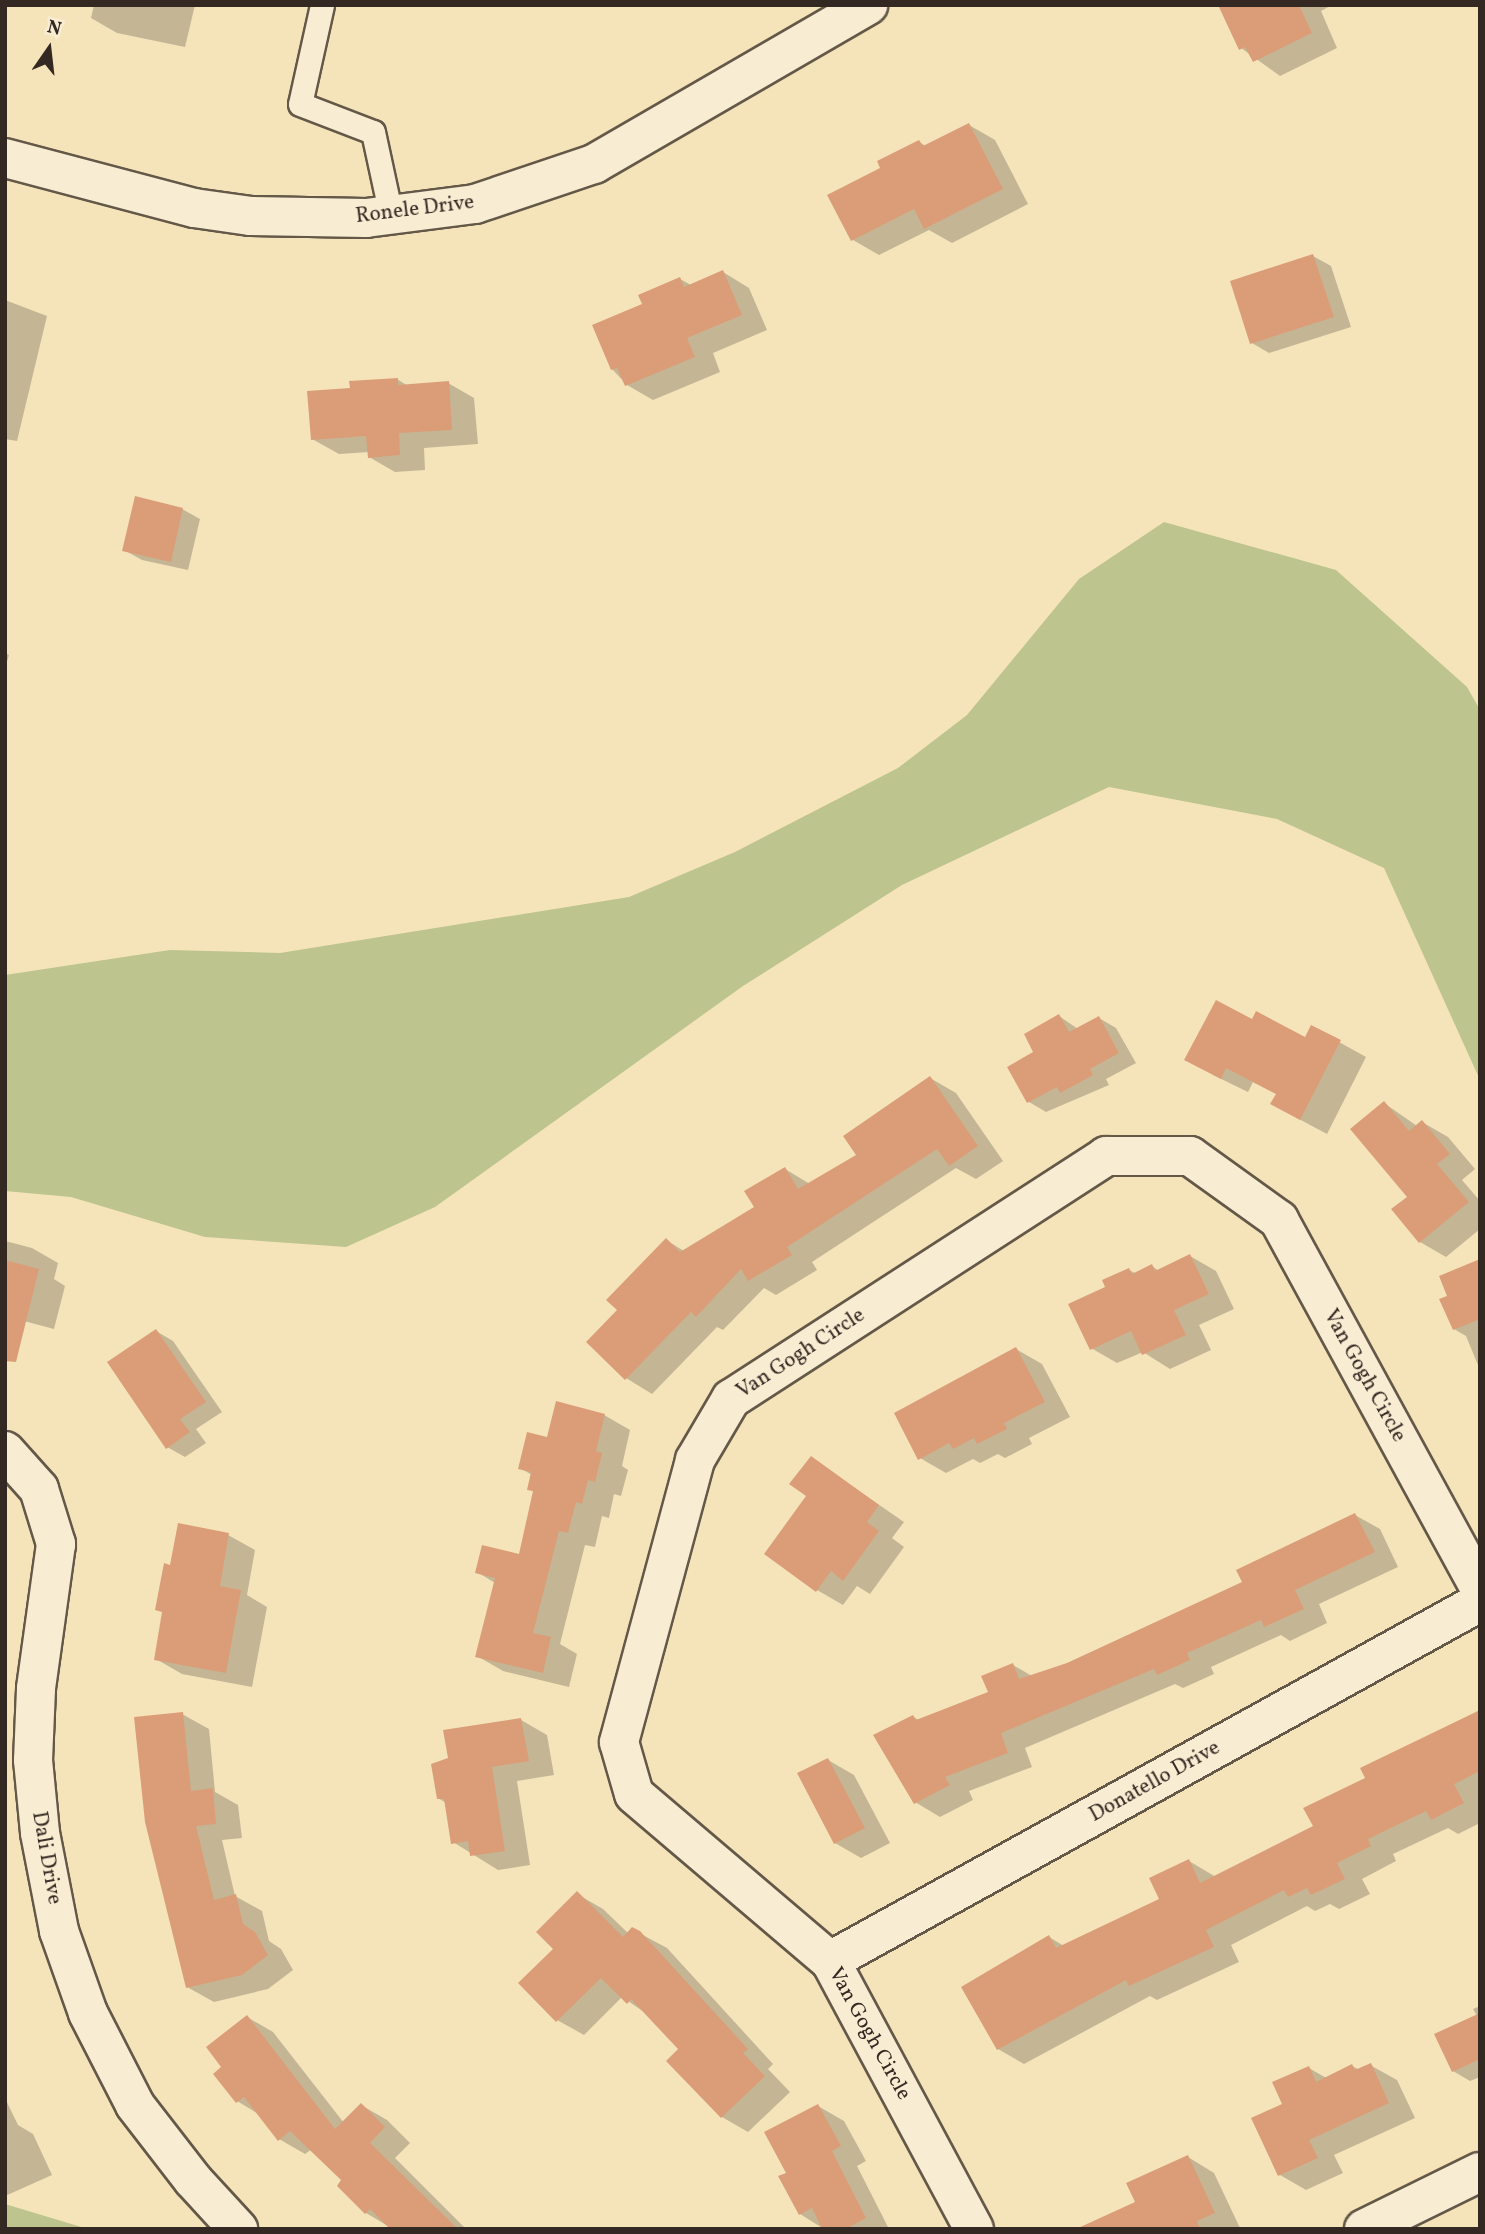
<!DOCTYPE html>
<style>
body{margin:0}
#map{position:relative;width:1485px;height:2234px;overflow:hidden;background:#f5e4ba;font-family:Vollkorn,serif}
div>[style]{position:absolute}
.green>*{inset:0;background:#bdc48e}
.shadow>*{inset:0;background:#0003}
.building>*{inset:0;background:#db9d78}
.roads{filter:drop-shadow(2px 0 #645848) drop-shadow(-2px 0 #645848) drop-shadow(0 2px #645848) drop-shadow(0 -2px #645848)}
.service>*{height:23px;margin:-11.5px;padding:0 11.5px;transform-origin:11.5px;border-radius:11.5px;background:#f8edd2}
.minor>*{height:38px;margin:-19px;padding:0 19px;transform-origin:19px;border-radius:19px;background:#f8edd2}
span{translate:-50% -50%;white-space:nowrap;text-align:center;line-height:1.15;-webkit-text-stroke:5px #f8edd2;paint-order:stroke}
.street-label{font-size:21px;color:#342922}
.frame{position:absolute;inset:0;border:7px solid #342922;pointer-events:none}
.north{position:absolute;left:14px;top:14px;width:70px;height:70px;-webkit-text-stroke:5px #f8edd2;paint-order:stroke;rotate:14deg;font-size:19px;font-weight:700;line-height:28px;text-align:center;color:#342922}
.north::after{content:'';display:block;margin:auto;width:24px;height:32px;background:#342922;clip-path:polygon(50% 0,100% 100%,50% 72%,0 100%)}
</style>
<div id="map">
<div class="green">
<i style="clip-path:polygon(1164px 522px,1336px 570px,1467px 687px,1480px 710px,1480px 1080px,1384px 868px,1277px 819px,1109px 787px,902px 885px,743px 986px,435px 1207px,346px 1247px,205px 1237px,71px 1197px,5px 1191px,5px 975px,170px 950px,280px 953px,629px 897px,735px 852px,898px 768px,967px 715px,1079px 579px)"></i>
<i style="clip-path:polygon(5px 2204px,88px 2229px,5px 2229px)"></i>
</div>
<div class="shadow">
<i style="clip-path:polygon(94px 5px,195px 5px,185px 47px,117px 33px,91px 18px)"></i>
<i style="clip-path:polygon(1220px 5px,1332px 5px,1321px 11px,1337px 48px,1280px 76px,1241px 48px)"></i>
<i style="clip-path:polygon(969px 125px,995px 140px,1028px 204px,952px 243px,929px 230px,879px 255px,853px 240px,882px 169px,919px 142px,926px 146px)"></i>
<i style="clip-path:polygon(1313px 256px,1331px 266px,1351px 327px,1269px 353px,1252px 343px)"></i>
<i style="clip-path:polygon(723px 272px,749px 288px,767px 330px,713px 353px,720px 372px,653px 400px,627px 385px,612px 369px,644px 305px,680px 279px,691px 285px)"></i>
<i style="clip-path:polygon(5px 300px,47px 316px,17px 441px,5px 439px)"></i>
<i style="clip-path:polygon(397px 379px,408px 386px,448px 383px,474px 398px,478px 444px,424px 448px,425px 470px,395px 472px,369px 457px,369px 452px,339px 454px,312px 439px,351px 390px)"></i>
<i style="clip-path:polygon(182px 509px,200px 519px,188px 570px,142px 560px,124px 550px)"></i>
<i style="clip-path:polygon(5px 653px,9px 655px,5px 668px)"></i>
<i style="clip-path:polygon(1059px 1016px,1078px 1029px,1099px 1018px,1116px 1028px,1136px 1063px,1106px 1079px,1109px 1085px,1046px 1112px,1029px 1102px,1010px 1067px,1036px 1052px)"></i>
<i style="clip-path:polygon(1252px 1021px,1306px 1039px,1312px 1027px,1366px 1057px,1327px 1134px,1299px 1119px,1277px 1094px,1253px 1082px,1248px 1092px,1213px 1075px)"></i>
<i style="clip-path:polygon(930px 1078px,956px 1093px,1003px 1161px,976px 1179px,956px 1168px,812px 1262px,817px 1270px,776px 1295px,764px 1288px,723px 1330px,717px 1327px,652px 1394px,626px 1378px,619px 1310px,666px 1240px,684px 1251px,756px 1208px,785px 1169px,810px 1184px,858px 1156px)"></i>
<i style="clip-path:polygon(1384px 1103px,1417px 1126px,1422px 1122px,1448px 1137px,1475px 1169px,1462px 1180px,1480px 1201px,1480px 1229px,1446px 1257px,1420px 1242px)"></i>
<i style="clip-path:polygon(5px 1241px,32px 1248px,58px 1263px,54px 1279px,65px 1286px,54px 1329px,5px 1316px)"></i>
<i style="clip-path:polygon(1190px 1256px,1216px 1271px,1234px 1309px,1199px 1325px,1211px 1350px,1170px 1369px,1143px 1352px,1117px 1363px,1091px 1348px,1107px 1288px,1129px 1270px,1137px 1274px,1152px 1266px,1159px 1271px)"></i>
<i style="clip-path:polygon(1480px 1261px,1480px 1370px,1466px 1336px,1454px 1329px,1449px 1297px)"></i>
<i style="clip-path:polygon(156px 1331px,173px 1341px,222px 1412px,196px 1429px,206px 1443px,185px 1457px,167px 1447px)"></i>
<i style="clip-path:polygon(1016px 1349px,1042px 1364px,1070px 1417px,1029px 1438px,1032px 1444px,1005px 1458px,998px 1454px,980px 1463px,973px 1459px,946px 1473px,920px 1458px)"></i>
<i style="clip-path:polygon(604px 1415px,630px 1430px,622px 1466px,628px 1470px,621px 1496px,614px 1494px,609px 1518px,602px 1516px,595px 1547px,585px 1545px,560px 1644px,577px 1654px,569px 1687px,503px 1671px,477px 1656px,495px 1583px,477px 1572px,520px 1556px,535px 1492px,529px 1489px,532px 1475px,520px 1468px,548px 1439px)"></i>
<i style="clip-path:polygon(811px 1458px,904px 1522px,892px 1538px,904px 1547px,870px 1594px,857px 1586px,843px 1605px,817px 1590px,808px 1496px)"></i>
<i style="clip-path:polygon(1355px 1515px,1380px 1529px,1398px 1567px,1319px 1604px,1327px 1623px,1290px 1641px,1281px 1635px,1211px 1667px,1214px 1674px,1183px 1688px,1175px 1684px,1025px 1748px,1032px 1767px,969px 1791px,973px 1800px,940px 1817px,915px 1802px,913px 1717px,919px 1720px,990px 1693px,1013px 1665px,1032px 1676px,1068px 1665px,1244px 1583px)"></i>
<i style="clip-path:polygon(228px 1535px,255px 1550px,247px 1595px,267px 1607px,252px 1687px,182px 1674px,156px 1659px,172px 1567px)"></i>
<i style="clip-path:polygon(182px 1714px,209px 1729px,215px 1792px,238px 1805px,242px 1838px,222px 1840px,235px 1896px,262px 1911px,269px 1941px,281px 1949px,293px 1970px,268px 1989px,214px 2002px,187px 1987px)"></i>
<i style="clip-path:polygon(1480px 1715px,1480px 1823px,1458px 1834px,1448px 1828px,1393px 1854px,1396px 1861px,1362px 1879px,1370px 1894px,1339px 1909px,1330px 1904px,1315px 1911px,1307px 1906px,1231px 1945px,1239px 1962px,1157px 2000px,1150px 1996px,1024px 2064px,998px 2049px,1049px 1937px,1064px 1946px,1162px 1900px,1189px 1861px,1216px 1877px,1315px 1827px,1367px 1779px)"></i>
<i style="clip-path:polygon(521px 1720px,547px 1735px,554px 1775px,517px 1781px,530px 1865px,498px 1870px,453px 1842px,446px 1803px,438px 1798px)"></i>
<i style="clip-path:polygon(828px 1760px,854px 1775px,890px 1843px,861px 1858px,835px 1843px)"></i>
<i style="clip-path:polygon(577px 1894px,603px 1909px,628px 1933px,639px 1933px,667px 1948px,773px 2064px,768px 2069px,790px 2092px,748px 2132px,722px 2117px,681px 2049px,647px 2014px,622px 1997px,584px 2035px,557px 2020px,556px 1949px)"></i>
<i style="clip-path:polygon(1480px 2006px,1480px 2077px,1470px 2081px,1453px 2071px,1477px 2016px,1473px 2009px)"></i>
<i style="clip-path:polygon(247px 2017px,273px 2032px,344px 2123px,361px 2105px,387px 2120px,410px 2143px,395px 2158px,466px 2229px,393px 2229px,366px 2213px,339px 2185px,344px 2180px,312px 2149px,305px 2154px,279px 2139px,260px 2115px,237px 2101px,223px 2067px)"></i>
<i style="clip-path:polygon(1370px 2065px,1397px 2080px,1415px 2118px,1334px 2155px,1343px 2173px,1306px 2190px,1280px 2175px,1284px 2105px,1309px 2068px,1328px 2079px,1352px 2066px,1360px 2070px)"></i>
<i style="clip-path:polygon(5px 2098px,18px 2125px,33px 2134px,52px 2175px,5px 2196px)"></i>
<i style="clip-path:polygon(818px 2106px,844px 2121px,866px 2161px,857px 2166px,889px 2229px,824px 2229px,800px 2214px,788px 2173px)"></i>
<i style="clip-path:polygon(1188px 2157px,1214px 2173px,1240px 2228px,1093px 2229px,1137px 2202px)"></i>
</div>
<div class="building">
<i style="clip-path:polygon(1218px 5px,1299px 5px,1312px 33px,1253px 62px,1245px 47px,1239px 50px)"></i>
<i style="clip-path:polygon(969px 123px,1003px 189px,924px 229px,914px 209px,851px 241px,827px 195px,880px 168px,877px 161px,919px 140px,923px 146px)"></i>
<i style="clip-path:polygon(1313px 254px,1334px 317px,1250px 344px,1230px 281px)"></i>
<i style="clip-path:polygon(723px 270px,742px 315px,687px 338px,695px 357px,625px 386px,617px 368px,611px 370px,592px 325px,642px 304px,638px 295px,680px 277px,684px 287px)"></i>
<i style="clip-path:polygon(398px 378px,398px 385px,449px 381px,452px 430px,399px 433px,400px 455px,368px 458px,366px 436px,311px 440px,307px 391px,350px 388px,349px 381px)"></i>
<i style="clip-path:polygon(135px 496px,183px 508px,171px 562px,122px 551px)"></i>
<i style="clip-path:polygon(1216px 1000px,1252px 1019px,1256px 1011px,1305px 1037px,1311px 1025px,1341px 1040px,1300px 1120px,1270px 1104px,1276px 1094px,1226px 1068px,1221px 1079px,1184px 1060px)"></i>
<i style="clip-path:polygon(1059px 1014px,1069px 1032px,1099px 1016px,1119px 1053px,1090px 1069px,1093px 1075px,1060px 1093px,1057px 1087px,1027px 1103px,1007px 1067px,1033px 1052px,1024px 1034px)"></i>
<i style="clip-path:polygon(930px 1076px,978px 1146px,949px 1166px,937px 1149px,787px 1247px,792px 1255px,748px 1281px,741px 1269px,696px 1317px,691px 1312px,625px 1380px,586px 1342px,617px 1310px,606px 1300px,666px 1238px,680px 1252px,754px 1207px,744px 1191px,785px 1167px,798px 1189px,856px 1155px,843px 1136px)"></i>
<i style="clip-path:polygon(1384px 1101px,1409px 1131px,1422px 1120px,1450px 1154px,1437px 1164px,1469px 1202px,1419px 1243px,1391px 1209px,1407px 1197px,1350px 1129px)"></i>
<i style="clip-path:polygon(1190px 1254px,1209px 1294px,1174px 1310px,1186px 1335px,1142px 1355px,1131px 1331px,1090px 1350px,1068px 1304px,1105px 1287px,1102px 1280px,1129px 1268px,1132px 1274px,1152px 1264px,1155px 1271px)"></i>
<i style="clip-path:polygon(1480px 1259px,1480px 1319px,1453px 1330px,1439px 1299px,1447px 1296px,1439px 1276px)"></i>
<i style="clip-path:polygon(5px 1260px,39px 1269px,16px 1362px,5px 1361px)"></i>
<i style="clip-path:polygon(156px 1329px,206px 1402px,180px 1419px,190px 1432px,166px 1449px,107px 1362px)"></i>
<i style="clip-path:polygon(1016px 1347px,1045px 1402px,1004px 1423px,1007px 1429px,977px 1444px,974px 1438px,953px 1449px,949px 1443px,918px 1460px,894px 1413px)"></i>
<i style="clip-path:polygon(556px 1401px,605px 1414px,596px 1451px,602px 1453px,595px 1482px,588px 1480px,582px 1504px,576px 1502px,568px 1533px,559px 1531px,533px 1633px,551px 1637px,543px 1673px,475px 1657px,495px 1578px,475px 1573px,482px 1545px,519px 1554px,533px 1491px,527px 1490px,531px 1472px,518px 1469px,527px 1432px,547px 1437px)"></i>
<i style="clip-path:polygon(811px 1456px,879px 1505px,867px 1522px,879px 1531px,843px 1581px,831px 1571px,816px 1592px,764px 1554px,806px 1496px,789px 1484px)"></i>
<i style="clip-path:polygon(1355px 1513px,1375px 1552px,1295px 1590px,1304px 1609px,1264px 1627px,1261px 1620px,1187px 1653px,1190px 1660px,1157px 1675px,1154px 1669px,1001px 1733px,1008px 1753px,945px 1777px,950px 1785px,914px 1804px,873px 1735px,913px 1715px,916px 1720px,988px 1692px,981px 1676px,1013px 1663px,1019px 1679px,1067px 1663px,1242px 1582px,1236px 1570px)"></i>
<i style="clip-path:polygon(178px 1523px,229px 1533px,220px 1586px,241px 1590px,226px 1673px,154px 1660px,162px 1612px,155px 1610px,164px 1563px,170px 1565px)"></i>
<i style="clip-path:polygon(1480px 1710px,1480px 1771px,1454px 1784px,1464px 1803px,1431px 1820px,1426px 1811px,1368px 1839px,1371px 1846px,1337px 1863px,1345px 1879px,1311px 1895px,1307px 1888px,1288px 1897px,1284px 1890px,1206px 1930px,1214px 1947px,1129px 1986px,1126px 1980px,997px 2050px,961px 1987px,1049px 1935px,1056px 1948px,1159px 1899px,1149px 1878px,1189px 1859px,1200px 1883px,1313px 1826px,1303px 1808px,1365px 1778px,1360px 1768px)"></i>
<i style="clip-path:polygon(183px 1712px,191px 1791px,213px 1788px,216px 1824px,196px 1826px,214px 1900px,236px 1894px,243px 1924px,255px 1932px,268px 1955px,242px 1975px,186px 1988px,145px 1822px,134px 1717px)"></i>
<i style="clip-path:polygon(521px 1718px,529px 1761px,492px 1767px,505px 1851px,470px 1856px,468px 1841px,451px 1844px,444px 1799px,437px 1799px,431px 1764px,448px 1758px,443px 1730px)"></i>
<i style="clip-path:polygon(828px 1758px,865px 1828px,834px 1844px,797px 1773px)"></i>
<i style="clip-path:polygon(577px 1891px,623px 1937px,632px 1927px,640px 1931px,748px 2049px,743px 2053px,765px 2076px,721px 2118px,666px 2061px,678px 2049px,631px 1999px,627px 2004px,601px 1978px,556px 2022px,518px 1983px,553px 1949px,536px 1932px)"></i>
<i style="clip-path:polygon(1480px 2013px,1480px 2059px,1452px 2072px,1434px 2034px)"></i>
<i style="clip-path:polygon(247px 2015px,335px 2129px,361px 2103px,385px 2127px,370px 2143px,458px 2229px,390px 2229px,370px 2209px,365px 2214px,337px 2186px,341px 2180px,290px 2131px,278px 2141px,244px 2097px,236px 2103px,213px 2074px,221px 2067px,206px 2047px)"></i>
<i style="clip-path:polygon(1371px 2063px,1389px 2103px,1309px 2140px,1318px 2158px,1278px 2176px,1251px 2118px,1282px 2104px,1272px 2082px,1309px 2066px,1316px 2082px,1352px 2064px,1355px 2070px)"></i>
<i style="clip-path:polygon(818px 2104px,841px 2146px,832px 2151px,866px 2218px,846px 2229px,822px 2229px,812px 2208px,799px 2215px,778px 2176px,786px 2173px,764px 2132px)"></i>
<i style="clip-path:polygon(1188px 2155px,1215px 2213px,1197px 2221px,1200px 2229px,1076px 2229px,1135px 2202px,1126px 2183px)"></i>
</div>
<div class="roads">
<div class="service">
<i style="left:322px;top:5px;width:101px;rotate:102.5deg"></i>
<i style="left:300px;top:104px;width:78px;rotate:21deg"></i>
<i style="left:373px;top:132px;width:85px;rotate:77.8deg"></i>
</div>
<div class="minor">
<i style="left:5px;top:158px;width:196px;rotate:14.8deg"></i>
<i style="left:194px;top:208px;width:58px;rotate:8deg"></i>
<i style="left:251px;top:216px;width:115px;rotate:1deg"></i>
<i style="left:366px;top:218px;width:110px;rotate:-7.3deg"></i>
<i style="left:475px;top:204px;width:126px;rotate:-18.6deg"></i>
<i style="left:594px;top:164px;width:317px;rotate:-30.1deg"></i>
<i style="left:5px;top:1451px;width:51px;rotate:48.2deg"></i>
<i style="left:39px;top:1489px;width:58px;rotate:72.8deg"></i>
<i style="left:56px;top:1544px;width:146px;rotate:97.9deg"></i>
<i style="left:36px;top:1689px;width:71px;rotate:92.4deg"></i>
<i style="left:33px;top:1760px;width:73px;rotate:84.5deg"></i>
<i style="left:40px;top:1833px;width:100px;rotate:79deg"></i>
<i style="left:59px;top:1931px;width:87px;rotate:70.5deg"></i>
<i style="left:88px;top:2013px;width:103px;rotate:62.9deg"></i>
<i style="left:135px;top:2105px;width:95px;rotate:52.3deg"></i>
<i style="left:193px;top:2180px;width:67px;rotate:47.4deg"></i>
<i style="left:830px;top:1961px;width:743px;rotate:-28.91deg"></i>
<i style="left:974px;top:2229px;width:304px;rotate:-118.2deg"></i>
<i style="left:830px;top:1961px;width:257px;rotate:-139.6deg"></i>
<i style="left:634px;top:1794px;width:54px;rotate:-106.1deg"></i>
<i style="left:619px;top:1742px;width:292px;rotate:-74.9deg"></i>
<i style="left:695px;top:1460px;width:71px;rotate:-59.5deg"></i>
<i style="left:731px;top:1399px;width:447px;rotate:-32.9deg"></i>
<i style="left:1106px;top:1156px;width:84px"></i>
<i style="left:1190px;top:1156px;width:110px;rotate:35.7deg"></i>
<i style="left:1279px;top:1220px;width:420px;rotate:61.4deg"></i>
<i style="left:1364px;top:2229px;width:129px;rotate:-26.2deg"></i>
</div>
</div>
<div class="street-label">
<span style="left:415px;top:210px;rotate:-7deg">Ronele Drive</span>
<span style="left:801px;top:1354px;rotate:-33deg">Van Gogh Circle</span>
<span style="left:1364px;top:1376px;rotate:61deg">Van Gogh Circle</span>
<span style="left:1155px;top:1782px;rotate:-29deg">Donatello Drive</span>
<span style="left:46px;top:1858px;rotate:80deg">Dali Drive</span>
<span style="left:869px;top:2034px;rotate:61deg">Van Gogh Circle</span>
</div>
<div class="frame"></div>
<div class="north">N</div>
</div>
